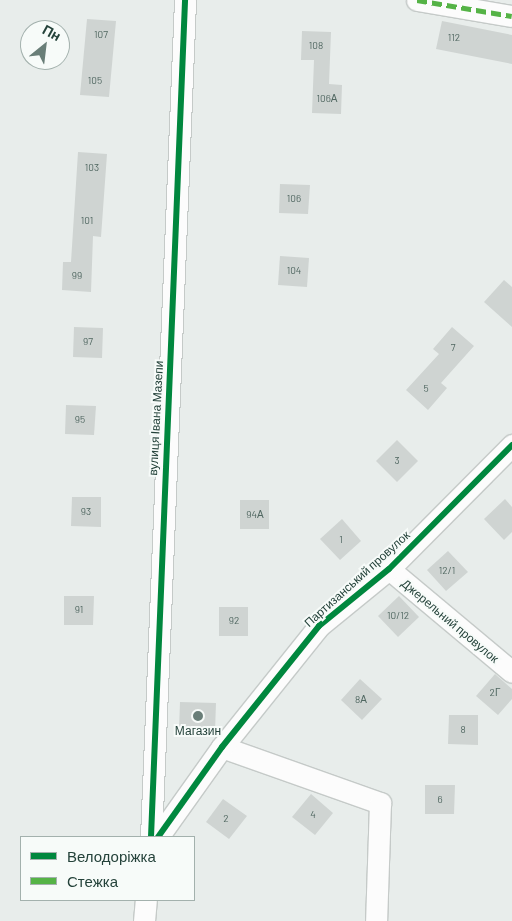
<!DOCTYPE html>
<meta charset="utf-8">
<style>
body{margin:0}
#map{position:relative;width:512px;height:921px;overflow:hidden;background:#e8edeb;font-family:Barlow,sans-serif}
div>[style]{position:absolute}
.building>*{inset:0;background:#cfd4d2}
.roads{filter:drop-shadow(1px 0 #c5cac8) drop-shadow(-1px 0 #c5cac8) drop-shadow(0 1px #c5cac8) drop-shadow(0 -1px #c5cac8)}
.minor>*{height:21px;margin:-10.5px;padding:0 10.5px;transform-origin:10.5px;border-radius:10.5px;background:#fcfcfc}
.quiet>*{height:5px;margin-top:-2.5px;transform-origin:0;background:repeating-linear-gradient(90deg,#55b346 0 10px,transparent 0 15px)}
.cycleway>*{height:6px;margin:-3px;padding:0 3px;transform-origin:3px;border-radius:3px;background:#00873e}
.dots>*{width:14px;height:14px;translate:-50% -50%;box-sizing:border-box;border:2px solid #f7fbf9;border-radius:50%}
span{translate:-50% -50%;white-space:nowrap;text-align:center;line-height:1.15;-webkit-text-stroke:4px #f7fbf9;paint-order:stroke}
.number-label{font-size:10px;color:#506761}
.number-label span{-webkit-text-stroke-width:0}
.street-label{font-size:12px;color:#24423a}
.poi-label{font-size:12px;color:#24423a}
.legend{position:absolute;left:20px;top:836px;width:175px;height:65px;box-sizing:border-box;background:#f7fbf9;border:1px solid #a3b1ad;margin:0;padding:6px 9px;list-style:none;font-size:15px;color:#24423a}
.legend li{display:flex;align-items:center;gap:10px;height:25px}
.legend b{width:25px;border:1px solid #a3b1ad}
.north{position:absolute;left:20px;top:20px;width:50px;height:50px;box-sizing:border-box;background:#f7fbf9;border:1px solid #a3b1ad;border-radius:50%;rotate:29deg;font-size:14px;font-weight:700;line-height:20px;text-align:center;color:#24423a}
.north::after{content:'';display:block;margin:auto;width:18px;height:22px;background:#697e78;clip-path:polygon(50% 0,100% 100%,50% 72%,0 100%)}
</style>
<div id="map">
<div class="building">
<i style="clip-path:polygon(87px 19px,116px 21px,109px 97px,80px 95px)"></i>
<i style="clip-path:polygon(442px 21px,512px 35px,512px 64px,436px 49px)"></i>
<i style="clip-path:polygon(302px 31px,331px 32px,329px 84px,342px 85px,341px 114px,312px 113px,314px 60px,301px 60px)"></i>
<i style="clip-path:polygon(78px 152px,107px 154px,101px 237px,93px 236px,91px 292px,62px 290px,63px 262px,71px 262px)"></i>
<i style="clip-path:polygon(280px 184px,310px 185px,308px 214px,279px 213px)"></i>
<i style="clip-path:polygon(280px 256px,309px 258px,307px 287px,278px 285px)"></i>
<i style="clip-path:polygon(504px 280px,512px 287px,512px 327px,484px 302px)"></i>
<i style="clip-path:polygon(74px 327px,103px 328px,102px 358px,73px 357px)"></i>
<i style="clip-path:polygon(452px 327px,474px 346px,441px 383px,447px 388px,428px 410px,406px 390px,439px 354px,433px 349px)"></i>
<i style="clip-path:polygon(66px 405px,96px 406px,94px 435px,65px 434px)"></i>
<i style="clip-path:polygon(397px 440px,418px 461px,397px 482px,376px 461px)"></i>
<i style="clip-path:polygon(72px 497px,101px 497px,101px 527px,71px 526px)"></i>
<i style="clip-path:polygon(505px 499px,512px 507px,512px 532px,504px 540px,484px 519px)"></i>
<i style="clip-path:polygon(240px 500px,269px 500px,269px 529px,240px 529px)"></i>
<i style="clip-path:polygon(342px 519px,361px 541px,340px 560px,320px 539px)"></i>
<i style="clip-path:polygon(448px 551px,468px 572px,446px 591px,427px 570px)"></i>
<i style="clip-path:polygon(64px 596px,94px 596px,93px 625px,64px 625px)"></i>
<i style="clip-path:polygon(399px 596px,419px 617px,398px 637px,378px 616px)"></i>
<i style="clip-path:polygon(219px 607px,248px 607px,248px 636px,219px 636px)"></i>
<i style="clip-path:polygon(495px 674px,512px 689px,512px 699px,498px 715px,476px 696px)"></i>
<i style="clip-path:polygon(360px 679px,382px 699px,362px 720px,341px 700px)"></i>
<i style="clip-path:polygon(180px 702px,216px 703px,215px 731px,179px 730px)"></i>
<i style="clip-path:polygon(449px 715px,478px 715px,478px 745px,448px 744px)"></i>
<i style="clip-path:polygon(425px 785px,455px 785px,454px 814px,425px 814px)"></i>
<i style="clip-path:polygon(311px 794px,333px 813px,315px 835px,292px 817px)"></i>
<i style="clip-path:polygon(223px 799px,247px 816px,229px 839px,206px 822px)"></i>
</div>
<div class="roads">
<div class="minor">
<i style="left:417px;top:0;width:96px;rotate:9.6deg"></i>
<i style="left:389px;top:569px;width:160px;rotate:39.9deg"></i>
<i style="left:222px;top:747px;width:168px;rotate:19.5deg"></i>
<i style="left:380px;top:803px;width:118px;rotate:91.9deg"></i>
<i style="left:151px;top:837px;width:838px;rotate:-87.67deg"></i>
<i style="left:158px;top:837px;width:110px;rotate:-54.6deg"></i>
<i style="left:222px;top:747px;width:155px;rotate:-51.3deg"></i>
<i style="left:319px;top:626px;width:90px;rotate:-39.2deg"></i>
<i style="left:389px;top:569px;width:175px;rotate:-45.2deg"></i>
<i style="left:144px;top:921px;width:21px;rotate:-85deg"></i>
</div>
</div>
<div class="quiet">
<i style="left:417px;top:0;width:96px;rotate:9.6deg"></i>
</div>
<div class="cycleway">
<i style="left:151px;top:837px;width:838px;rotate:-87.67deg"></i>
<i style="left:158px;top:837px;width:110px;rotate:-54.6deg"></i>
<i style="left:222px;top:747px;width:155px;rotate:-51.3deg"></i>
<i style="left:319px;top:626px;width:90px;rotate:-39.2deg"></i>
<i style="left:389px;top:569px;width:175px;rotate:-45.2deg"></i>
</div>
<div class="dots">
<i style="left:198px;top:716px;background:#697e78"></i>
</div>
<div class="number-label">
<span style="left:101px;top:35px">107</span>
<span style="left:454px;top:38px">112</span>
<span style="left:316px;top:46px">108</span>
<span style="left:95px;top:81px">105</span>
<span style="left:327px;top:99px">106А</span>
<span style="left:92px;top:168px">103</span>
<span style="left:294px;top:199px">106</span>
<span style="left:87px;top:221px">101</span>
<span style="left:294px;top:271px">104</span>
<span style="left:77px;top:276px">99</span>
<span style="left:88px;top:342px">97</span>
<span style="left:453px;top:348px">7</span>
<span style="left:426px;top:389px">5</span>
<span style="left:80px;top:420px">95</span>
<span style="left:397px;top:461px">3</span>
<span style="left:86px;top:512px">93</span>
<span style="left:255px;top:515px">94А</span>
<span style="left:341px;top:540px">1</span>
<span style="left:447px;top:571px">12/1</span>
<span style="left:79px;top:610px">91</span>
<span style="left:398px;top:616px">10/12</span>
<span style="left:234px;top:621px">92</span>
<span style="left:495px;top:693px">2Г</span>
<span style="left:361px;top:700px">8А</span>
<span style="left:463px;top:730px">8</span>
<span style="left:440px;top:800px">6</span>
<span style="left:313px;top:815px">4</span>
<span style="left:226px;top:819px">2</span>
</div>
<div class="street-label">
<span style="left:156px;top:418px;rotate:-87deg">вулиця Івана Мазепи</span>
<span style="left:357px;top:579px;rotate:-42deg">Партизанський провулок</span>
<span style="left:450px;top:621px;rotate:40deg">Джерельний провулок</span>
</div>
<div class="poi-label">
<span style="left:198px;top:731px">Магазин</span>
</div>
<ul class="legend">
<li><b style="height:6px;background:#00873e"></b>Велодоріжка</li>
<li><b style="height:6px;background:#55b346"></b>Стежка</li>
</ul>
<div class="north">Пн</div>
</div>
